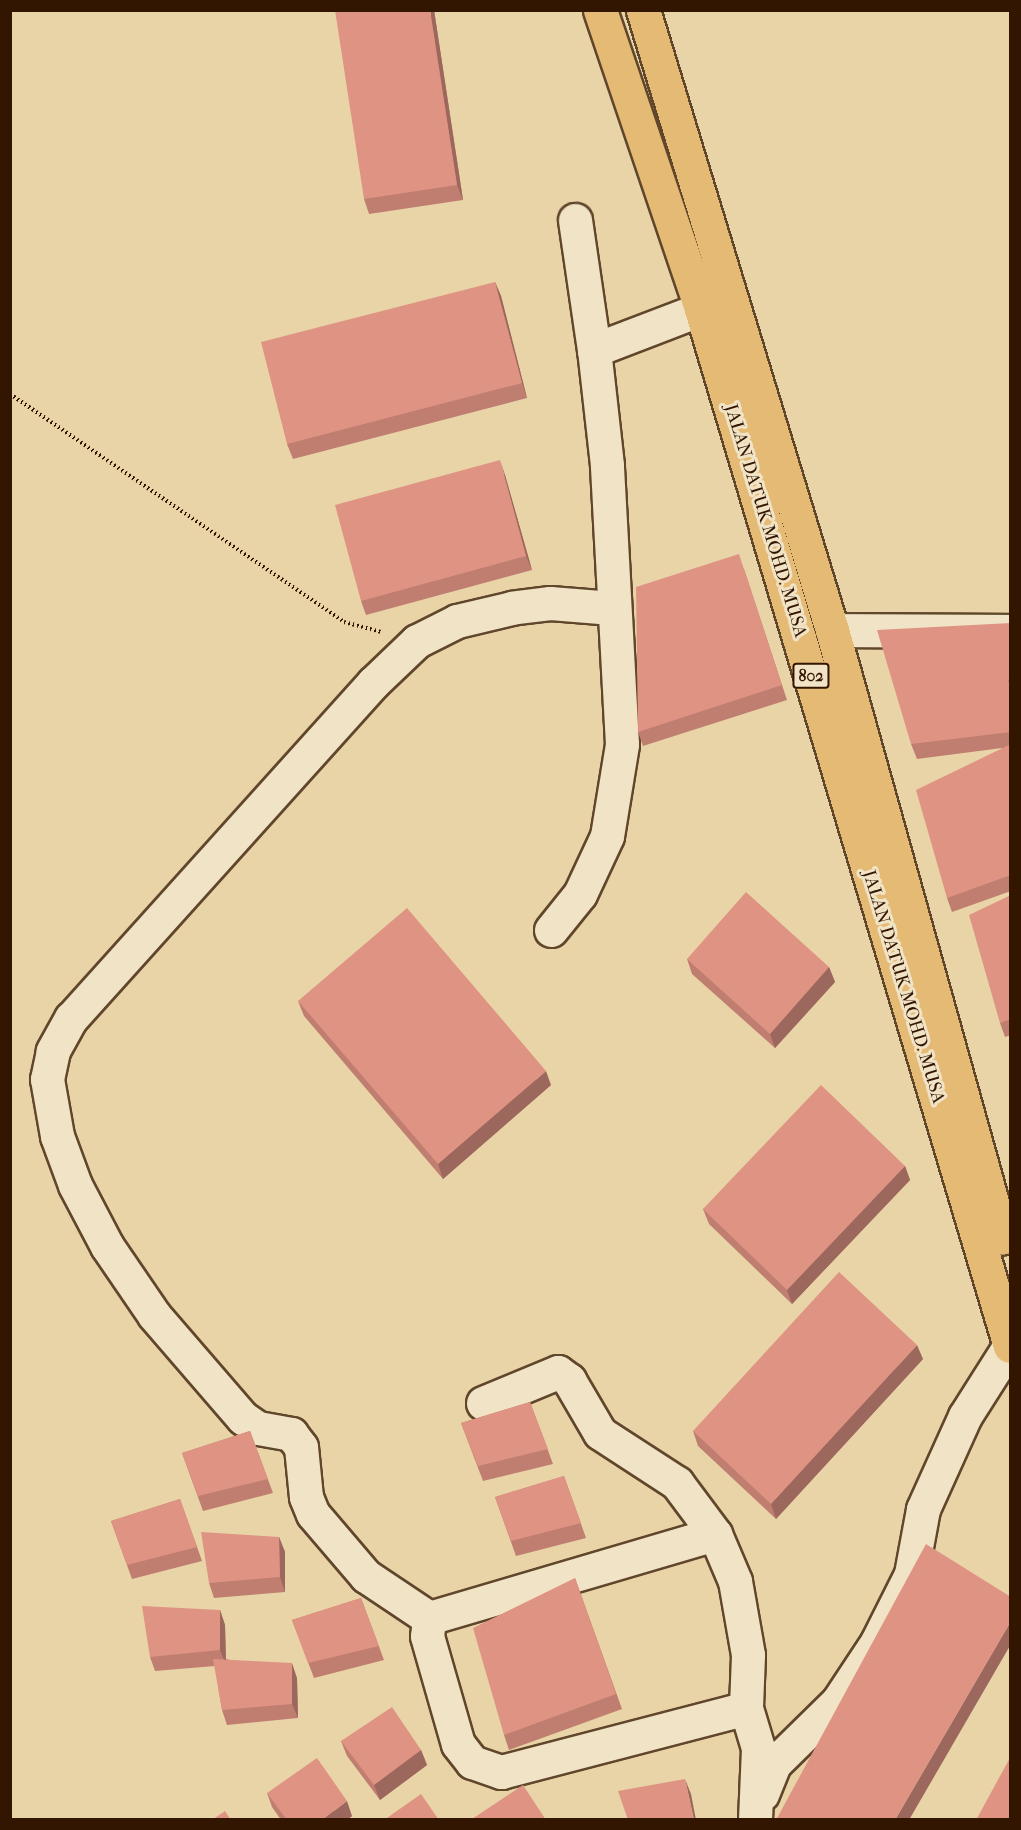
<!DOCTYPE html>
<style>
body{margin:0}
#map{position:relative;width:1021px;height:1830px;overflow:hidden;background:#e9d4a8;font-family:"IM FELL French Canon",serif}
div>[style]{position:absolute}
.path>*{height:4px;margin-top:-2px;transform-origin:0;background:repeating-linear-gradient(90deg,#331601 0 1.5px,transparent 0 4.5px)}
.roads{filter:drop-shadow(2px 0 #60462b) drop-shadow(-2px 0 #60462b) drop-shadow(0 2px #60462b) drop-shadow(0 -2px #60462b)}
.minor>*{height:33px;margin:-16.5px;padding:0 16.5px;transform-origin:16.5px;border-radius:16.5px;background:#f1e3c6}
.highway>*{height:33px;margin:-16.5px;padding:0 16.5px;transform-origin:16.5px;border-radius:16.5px;background:#e4ba74}
.wall>*{inset:0;background:#c07e71}
.shaded-wall>*{inset:0;background:#9c675c}
.building>*{inset:0;background:#df9383}
span{translate:-50% -50%;white-space:nowrap;text-align:center;line-height:1.15;-webkit-text-stroke:6px #f1e3c6;paint-order:stroke}
.shield-label span{padding:2px 4px;background:#f1e3c6;border:2px solid;border-radius:4px;-webkit-text-stroke-width:0}
.shield-label{font-size:16px;color:#331601;font-weight:700}
.street-label{font-size:18px;color:#331601}
.frame{position:absolute;inset:0;border:12px solid #331601;pointer-events:none}
</style>
<div id="map">
<div class="path">
<i style="left:10px;top:394px;width:404px;rotate:34.3deg"></i>
<i style="left:344px;top:622px;width:39px;rotate:15deg"></i>
</div>
<div class="roads">
<div class="minor">
<i style="left:575px;top:220px;width:131px;rotate:81.7deg"></i>
<i style="left:612px;top:608px;width:62px;rotate:-175.4deg"></i>
<i style="left:550px;top:603px;width:38px;rotate:173deg"></i>
<i style="left:512px;top:608px;width:57px;rotate:166.7deg"></i>
<i style="left:457px;top:621px;width:45px;rotate:153.4deg"></i>
<i style="left:417px;top:641px;width:61px;rotate:136.3deg"></i>
<i style="left:373px;top:683px;width:451px;rotate:132deg"></i>
<i style="left:71px;top:1018px;width:38px;rotate:119deg"></i>
<i style="left:53px;top:1051px;width:29px;rotate:102deg"></i>
<i style="left:47px;top:1079px;width:58px;rotate:80deg"></i>
<i style="left:57px;top:1136px;width:52px;rotate:69.8deg"></i>
<i style="left:75px;top:1185px;width:69px;rotate:62.3deg"></i>
<i style="left:107px;top:1246px;width:83px;rotate:55.7deg"></i>
<i style="left:154px;top:1315px;width:136px;rotate:49.2deg"></i>
<i style="left:243px;top:1418px;width:18px;rotate:34deg"></i>
<i style="left:258px;top:1428px;width:34px;rotate:10deg"></i>
<i style="left:291px;top:1434px;width:16px;rotate:52deg"></i>
<i style="left:301px;top:1447px;width:50px;rotate:84.3deg"></i>
<i style="left:306px;top:1497px;width:18px;rotate:68deg"></i>
<i style="left:313px;top:1514px;width:82px;rotate:49.5deg"></i>
<i style="left:366px;top:1576px;width:76px;rotate:33.7deg"></i>
<i style="left:429px;top:1618px;width:298px;rotate:-16.4deg"></i>
<i style="left:715px;top:1534px;width:51px;rotate:66.9deg"></i>
<i style="left:735px;top:1581px;width:75px;rotate:80deg"></i>
<i style="left:748px;top:1655px;width:53px;rotate:92.2deg"></i>
<i style="left:746px;top:1708px;width:42px;rotate:73.3deg"></i>
<i style="left:758px;top:1748px;width:72px;rotate:92.4deg"></i>
<i style="left:832px;top:630px;width:178px;rotate:0.3deg"></i>
<i style="left:551px;top:930px;width:46px;rotate:-51.1deg"></i>
<i style="left:580px;top:894px;width:64px;rotate:-65deg"></i>
<i style="left:607px;top:836px;width:93px;rotate:-80.7deg"></i>
<i style="left:622px;top:744px;width:279px;rotate:-93.1deg"></i>
<i style="left:607px;top:465px;width:116px;rotate:-96.4deg"></i>
<i style="left:594px;top:350px;width:115px;rotate:-21deg"></i>
<i style="left:483px;top:1403px;width:81px;rotate:-22.5deg"></i>
<i style="left:558px;top:1372px;width:14px;rotate:36deg"></i>
<i style="left:569px;top:1380px;width:61px;rotate:59.7deg"></i>
<i style="left:600px;top:1433px;width:92px;rotate:33deg"></i>
<i style="left:677px;top:1483px;width:64px;rotate:53.3deg"></i>
<i style="left:429px;top:1618px;width:18px;rotate:96deg"></i>
<i style="left:427px;top:1636px;width:112px;rotate:74deg"></i>
<i style="left:458px;top:1744px;width:23px;rotate:52deg"></i>
<i style="left:472px;top:1762px;width:31px;rotate:19deg"></i>
<i style="left:501px;top:1772px;width:253px;rotate:-14.6deg"></i>
<i style="left:762px;top:1794px;width:32px;rotate:-68deg"></i>
<i style="left:774px;top:1764px;width:90px;rotate:-44.5deg"></i>
<i style="left:838px;top:1701px;width:71px;rotate:-56.5deg"></i>
<i style="left:877px;top:1642px;width:76px;rotate:-63.4deg"></i>
<i style="left:911px;top:1574px;width:66px;rotate:-79.5deg"></i>
<i style="left:923px;top:1509px;width:102px;rotate:-65.7deg"></i>
<i style="left:965px;top:1416px;width:84px;rotate:-57.6deg"></i>
</div>
<div class="highway">
<i style="left:600px;top:10px;width:316px;rotate:71.3deg"></i>
<i style="left:701px;top:309px;width:1082px;rotate:73.41deg"></i>
<i style="left:643px;top:10px;width:648px;rotate:73.05deg"></i>
<i style="left:832px;top:630px;width:631px;rotate:74.38deg"></i>
</div>
</div>
<div class="wall">
<i style="clip-path:polygon(434px 10px,463px 200px,369px 214px,364px 199px)"></i>
<i style="clip-path:polygon(495px 282px,501px 296px,527px 398px,293px 459px,287px 444px)"></i>
<i style="clip-path:polygon(505px 475px,532px 570px,366px 615px,361px 601px)"></i>
<i style="clip-path:polygon(744px 569px,787px 700px,643px 746px,638px 732px)"></i>
<i style="clip-path:polygon(1011px 623px,1011px 891px,952px 912px,947px 898px,1002px 748px,917px 759px,911px 744px)"></i>
<i style="clip-path:polygon(1011px 895px,1011px 1035px,1005px 1037px,1000px 1023px)"></i>
<i style="clip-path:polygon(687px 959px,829px 967px,835px 982px,775px 1048px,692px 974px)"></i>
<i style="clip-path:polygon(298px 1001px,551px 1085px,443px 1179px,304px 1016px)"></i>
<i style="clip-path:polygon(905px 1166px,910px 1180px,792px 1304px,709px 1224px,703px 1209px)"></i>
<i style="clip-path:polygon(923px 1359px,776px 1519px,698px 1446px,693px 1431px)"></i>
<i style="clip-path:polygon(530px 1402px,553px 1464px,483px 1481px,461px 1423px)"></i>
<i style="clip-path:polygon(250px 1431px,273px 1493px,203px 1511px,182px 1453px)"></i>
<i style="clip-path:polygon(564px 1476px,586px 1538px,516px 1556px,495px 1497px)"></i>
<i style="clip-path:polygon(180px 1499px,202px 1561px,132px 1579px,111px 1521px)"></i>
<i style="clip-path:polygon(279px 1537px,285px 1552px,285px 1592px,214px 1598px,209px 1583px)"></i>
<i style="clip-path:polygon(575px 1578px,622px 1709px,509px 1750px,504px 1735px)"></i>
<i style="clip-path:polygon(361px 1598px,384px 1660px,314px 1678px,292px 1620px)"></i>
<i style="clip-path:polygon(220px 1610px,225px 1625px,226px 1659px,297px 1678px,298px 1718px,227px 1725px,222px 1710px,215px 1666px,155px 1671px,150px 1657px)"></i>
<i style="clip-path:polygon(341px 1741px,421px 1750px,427px 1765px,380px 1800px,347px 1756px)"></i>
<i style="clip-path:polygon(267px 1793px,352px 1816px,347px 1820px,281px 1820px,272px 1807px)"></i>
</div>
<div class="shaded-wall">
<i style="clip-path:polygon(430px 10px,434px 10px,463px 200px,457px 185px)"></i>
<i style="clip-path:polygon(495px 282px,501px 296px,527px 398px,522px 383px)"></i>
<i style="clip-path:polygon(500px 460px,505px 475px,532px 570px,526px 556px)"></i>
<i style="clip-path:polygon(829px 967px,835px 982px,775px 1048px,770px 1034px)"></i>
<i style="clip-path:polygon(546px 1071px,551px 1085px,443px 1179px,438px 1164px)"></i>
<i style="clip-path:polygon(905px 1166px,910px 1180px,792px 1304px,787px 1290px)"></i>
<i style="clip-path:polygon(917px 1345px,923px 1359px,776px 1519px,771px 1504px)"></i>
<i style="clip-path:polygon(279px 1537px,285px 1552px,285px 1592px,280px 1577px)"></i>
<i style="clip-path:polygon(220px 1610px,225px 1625px,226px 1665px,220px 1650px)"></i>
<i style="clip-path:polygon(1011px 1621px,1011px 1644px,909px 1820px,895px 1820px)"></i>
<i style="clip-path:polygon(292px 1663px,297px 1678px,298px 1718px,292px 1704px)"></i>
<i style="clip-path:polygon(421px 1750px,427px 1765px,380px 1800px,374px 1785px)"></i>
<i style="clip-path:polygon(685px 1779px,691px 1794px,696px 1820px,694px 1820px)"></i>
<i style="clip-path:polygon(347px 1801px,352px 1816px,347px 1820px,322px 1820px)"></i>
</div>
<div class="building">
<i style="clip-path:polygon(335px 10px,430px 10px,457px 185px,364px 199px)"></i>
<i style="clip-path:polygon(495px 282px,522px 383px,287px 444px,261px 342px)"></i>
<i style="clip-path:polygon(500px 460px,526px 556px,361px 601px,335px 505px)"></i>
<i style="clip-path:polygon(739px 554px,782px 685px,638px 732px,636px 587px)"></i>
<i style="clip-path:polygon(1011px 623px,1011px 679px,1008px 680px,1011px 690px,1011px 732px,911px 744px,877px 630px)"></i>
<i style="clip-path:polygon(1011px 744px,1011px 875px,947px 898px,916px 790px)"></i>
<i style="clip-path:polygon(746px 892px,829px 967px,770px 1034px,687px 959px)"></i>
<i style="clip-path:polygon(1011px 895px,1011px 1019px,1000px 1023px,969px 915px)"></i>
<i style="clip-path:polygon(407px 908px,546px 1071px,438px 1164px,298px 1001px)"></i>
<i style="clip-path:polygon(821px 1085px,905px 1166px,787px 1290px,703px 1209px)"></i>
<i style="clip-path:polygon(839px 1272px,917px 1345px,771px 1504px,693px 1431px)"></i>
<i style="clip-path:polygon(530px 1402px,548px 1449px,478px 1466px,461px 1423px)"></i>
<i style="clip-path:polygon(250px 1431px,268px 1479px,198px 1496px,182px 1453px)"></i>
<i style="clip-path:polygon(564px 1476px,581px 1523px,511px 1541px,495px 1497px)"></i>
<i style="clip-path:polygon(180px 1499px,197px 1547px,127px 1565px,111px 1521px)"></i>
<i style="clip-path:polygon(201px 1532px,279px 1537px,280px 1577px,209px 1583px)"></i>
<i style="clip-path:polygon(926px 1544px,1011px 1597px,1011px 1621px,895px 1820px,776px 1820px)"></i>
<i style="clip-path:polygon(575px 1578px,616px 1694px,504px 1735px,473px 1628px)"></i>
<i style="clip-path:polygon(361px 1598px,379px 1646px,308px 1663px,292px 1620px)"></i>
<i style="clip-path:polygon(142px 1606px,220px 1610px,220px 1650px,150px 1657px)"></i>
<i style="clip-path:polygon(213px 1659px,292px 1663px,292px 1704px,222px 1710px)"></i>
<i style="clip-path:polygon(392px 1707px,421px 1750px,374px 1785px,341px 1741px)"></i>
<i style="clip-path:polygon(1011px 1756px,1011px 1820px,976px 1820px)"></i>
<i style="clip-path:polygon(317px 1758px,347px 1801px,322px 1820px,287px 1820px,267px 1793px)"></i>
<i style="clip-path:polygon(685px 1779px,694px 1820px,628px 1820px,618px 1791px)"></i>
<i style="clip-path:polygon(523px 1785px,546px 1820px,472px 1819px)"></i>
<i style="clip-path:polygon(421px 1794px,439px 1820px,384px 1820px)"></i>
<i style="clip-path:polygon(225px 1811px,231px 1820px,212px 1820px)"></i>
</div>
<div class="shield-label">
<span style="left:811px;top:676px">802</span>
</div>
<div class="street-label">
<span style="left:765px;top:521px;rotate:73deg">JALAN DATUK MOHD. MUSA</span>
<span style="left:903px;top:987px;rotate:73deg">JALAN DATUK MOHD. MUSA</span>
</div>
<div class="frame"></div>
</div>
